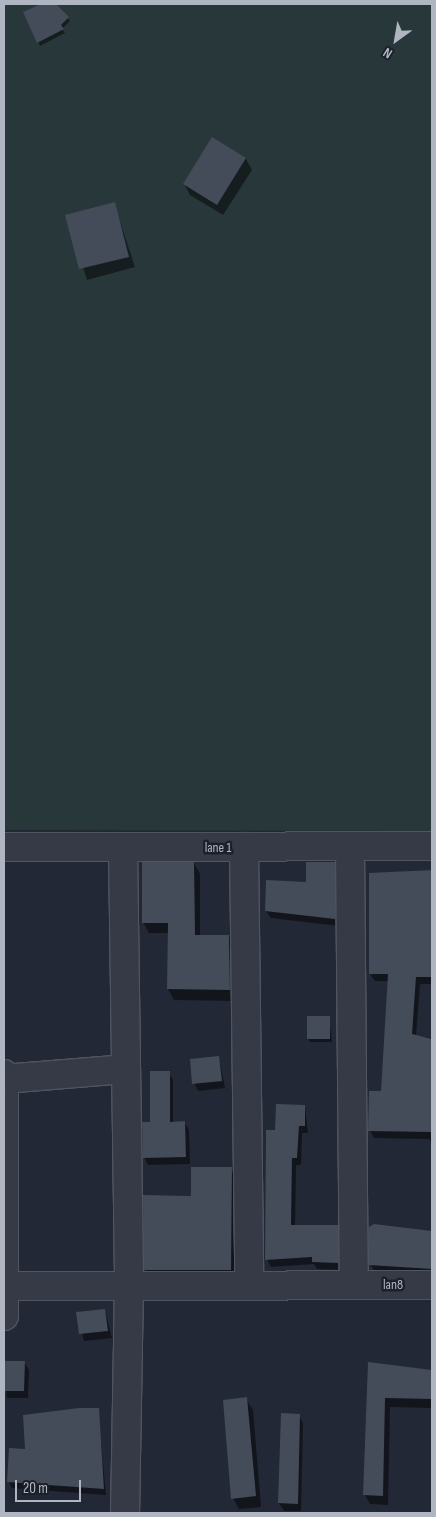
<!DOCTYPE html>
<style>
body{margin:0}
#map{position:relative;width:436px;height:1517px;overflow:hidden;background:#222835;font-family:"Sofia Sans Condensed",sans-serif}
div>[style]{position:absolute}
.green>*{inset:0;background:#28383a}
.shadow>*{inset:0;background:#0007}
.building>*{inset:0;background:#444b59}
.roads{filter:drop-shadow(1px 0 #505560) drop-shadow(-1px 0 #505560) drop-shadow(0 1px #505560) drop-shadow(0 -1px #505560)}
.minor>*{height:28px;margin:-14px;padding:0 14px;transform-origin:14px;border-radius:14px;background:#363a46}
span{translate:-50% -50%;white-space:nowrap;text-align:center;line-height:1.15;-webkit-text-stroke:5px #1b202a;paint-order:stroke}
.street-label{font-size:14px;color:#b0b5c2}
.frame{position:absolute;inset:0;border:5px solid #b0b5c2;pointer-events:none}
.north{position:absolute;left:371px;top:15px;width:50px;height:50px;-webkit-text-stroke:4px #1b202a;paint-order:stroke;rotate:212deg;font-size:14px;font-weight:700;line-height:20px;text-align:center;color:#b0b5c2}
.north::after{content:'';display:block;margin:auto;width:18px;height:22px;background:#b0b5c2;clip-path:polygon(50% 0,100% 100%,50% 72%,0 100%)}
.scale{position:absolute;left:15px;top:1480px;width:66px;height:22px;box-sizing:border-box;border:2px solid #b0b5c2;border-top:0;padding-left:6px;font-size:15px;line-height:18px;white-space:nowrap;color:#b0b5c2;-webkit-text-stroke:4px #1b202a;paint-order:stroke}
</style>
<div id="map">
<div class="green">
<i style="clip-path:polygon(4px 4px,432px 4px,432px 831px,4px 830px)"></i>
</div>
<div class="shadow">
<i style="clip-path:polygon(44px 4px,56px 4px,70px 21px,62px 29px,65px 33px,40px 46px,25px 13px)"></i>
<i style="clip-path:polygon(213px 138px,246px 159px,252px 170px,223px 215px,190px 195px,184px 184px)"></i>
<i style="clip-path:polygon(114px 203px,135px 267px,87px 280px,67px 216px)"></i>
<i style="clip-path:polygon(194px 863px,200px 874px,200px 936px,229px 937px,235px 947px,236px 1001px,174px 1000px,168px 989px,169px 933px,149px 933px,143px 922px)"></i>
<i style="clip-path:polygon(334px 864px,338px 871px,339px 926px,271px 918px,266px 911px)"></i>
<i style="clip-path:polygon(432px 870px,432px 984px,420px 984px,416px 1036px,432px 1038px,432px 1144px,429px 1139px,374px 1138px,370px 1130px,382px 1092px,389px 981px,375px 981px,370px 974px,370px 874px)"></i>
<i style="clip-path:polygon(329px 1018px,332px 1042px,310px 1042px,308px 1038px)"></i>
<i style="clip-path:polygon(219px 1058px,225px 1088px,198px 1091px,194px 1083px)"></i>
<i style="clip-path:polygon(169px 1073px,173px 1080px,173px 1123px,184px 1122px,189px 1130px,190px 1164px,148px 1165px,144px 1157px,152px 1123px)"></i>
<i style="clip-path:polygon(305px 1107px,308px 1133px,302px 1133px,301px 1165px,296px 1165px,295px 1226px,337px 1227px,341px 1234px,342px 1270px,317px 1269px,314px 1264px,271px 1267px,267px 1259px,276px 1131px)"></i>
<i style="clip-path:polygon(231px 1169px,236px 1178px,236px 1279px,151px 1279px,146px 1270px,192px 1197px)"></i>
<i style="clip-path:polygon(370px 1228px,432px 1231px,432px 1278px,375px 1272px,371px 1265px)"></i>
<i style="clip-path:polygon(105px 1310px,112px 1338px,84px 1341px,77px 1313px)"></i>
<i style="clip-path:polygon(4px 1362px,24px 1362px,29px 1370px,28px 1398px,7px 1398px)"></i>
<i style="clip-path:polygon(369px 1364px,432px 1370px,432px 1408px,390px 1407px,388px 1505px,370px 1504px,365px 1495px)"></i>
<i style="clip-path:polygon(246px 1399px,253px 1410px,261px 1507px,239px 1509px,233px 1498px)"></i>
<i style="clip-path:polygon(98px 1409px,106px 1495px,12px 1488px,9px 1482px,26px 1451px)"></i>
<i style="clip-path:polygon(299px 1415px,303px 1423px,301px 1511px,284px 1511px,279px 1503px)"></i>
</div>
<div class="building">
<i style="clip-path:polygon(41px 4px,56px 4px,69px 17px,61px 25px,64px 29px,37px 43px,23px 12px)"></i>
<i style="clip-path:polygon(212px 137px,246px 158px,217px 205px,183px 184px)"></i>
<i style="clip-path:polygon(115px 202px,129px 257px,79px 269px,65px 215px)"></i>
<i style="clip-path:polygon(142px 862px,194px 862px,195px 935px,229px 935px,230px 990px,167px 989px,168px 923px,142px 923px)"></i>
<i style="clip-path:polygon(306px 862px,335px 862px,335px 919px,265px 911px,266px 880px,306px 882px)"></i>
<i style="clip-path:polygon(432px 870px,432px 977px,416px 977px,412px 1034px,432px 1039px,432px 1132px,368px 1131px,369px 1091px,381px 1091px,388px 974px,369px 974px,369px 873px)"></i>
<i style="clip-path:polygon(307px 1016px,330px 1016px,330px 1039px,307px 1039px)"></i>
<i style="clip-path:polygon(219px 1056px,222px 1081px,192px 1084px,190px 1059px)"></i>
<i style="clip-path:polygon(150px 1071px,170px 1071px,170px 1122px,185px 1121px,186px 1157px,143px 1158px,142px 1122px,150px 1122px)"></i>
<i style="clip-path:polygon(276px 1104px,305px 1105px,305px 1126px,299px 1126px,297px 1158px,292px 1158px,291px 1225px,338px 1225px,338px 1263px,312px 1262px,312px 1257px,265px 1260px,266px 1130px,275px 1130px)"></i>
<i style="clip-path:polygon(191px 1167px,232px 1167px,231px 1270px,144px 1270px,143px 1195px,191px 1196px)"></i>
<i style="clip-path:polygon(374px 1224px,432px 1231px,432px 1269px,369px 1265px,369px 1227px)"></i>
<i style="clip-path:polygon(105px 1309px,108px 1331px,79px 1334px,76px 1312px)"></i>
<i style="clip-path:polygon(4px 1361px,25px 1361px,24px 1391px,4px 1391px)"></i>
<i style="clip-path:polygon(368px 1362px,432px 1370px,432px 1399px,385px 1398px,383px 1496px,363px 1495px)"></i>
<i style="clip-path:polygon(247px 1397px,256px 1496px,231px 1499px,223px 1400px)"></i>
<i style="clip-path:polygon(79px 1408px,99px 1408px,104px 1489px,7px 1482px,9px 1448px,25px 1449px,23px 1415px)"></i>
<i style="clip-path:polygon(281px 1413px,300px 1414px,298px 1504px,278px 1503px)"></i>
</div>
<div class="roads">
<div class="minor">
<i style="left:4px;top:847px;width:428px;rotate:-0.1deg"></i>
<i style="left:244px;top:847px;width:438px;rotate:89.3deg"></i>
<i style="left:350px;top:847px;width:438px;rotate:89.5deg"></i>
<i style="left:123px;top:848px;width:438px;rotate:89.2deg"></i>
<i style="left:129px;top:1286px;width:227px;rotate:91deg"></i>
<i style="left:4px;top:1074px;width:242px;rotate:90deg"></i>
<i style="left:4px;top:1079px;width:122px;rotate:-4.7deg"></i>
<i style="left:6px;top:1286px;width:426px;rotate:-0.1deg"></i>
</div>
</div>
<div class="street-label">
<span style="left:218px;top:848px">lane 1</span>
<span style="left:393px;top:1285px">lan8</span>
</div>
<div class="frame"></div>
<div class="north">N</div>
<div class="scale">20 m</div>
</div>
